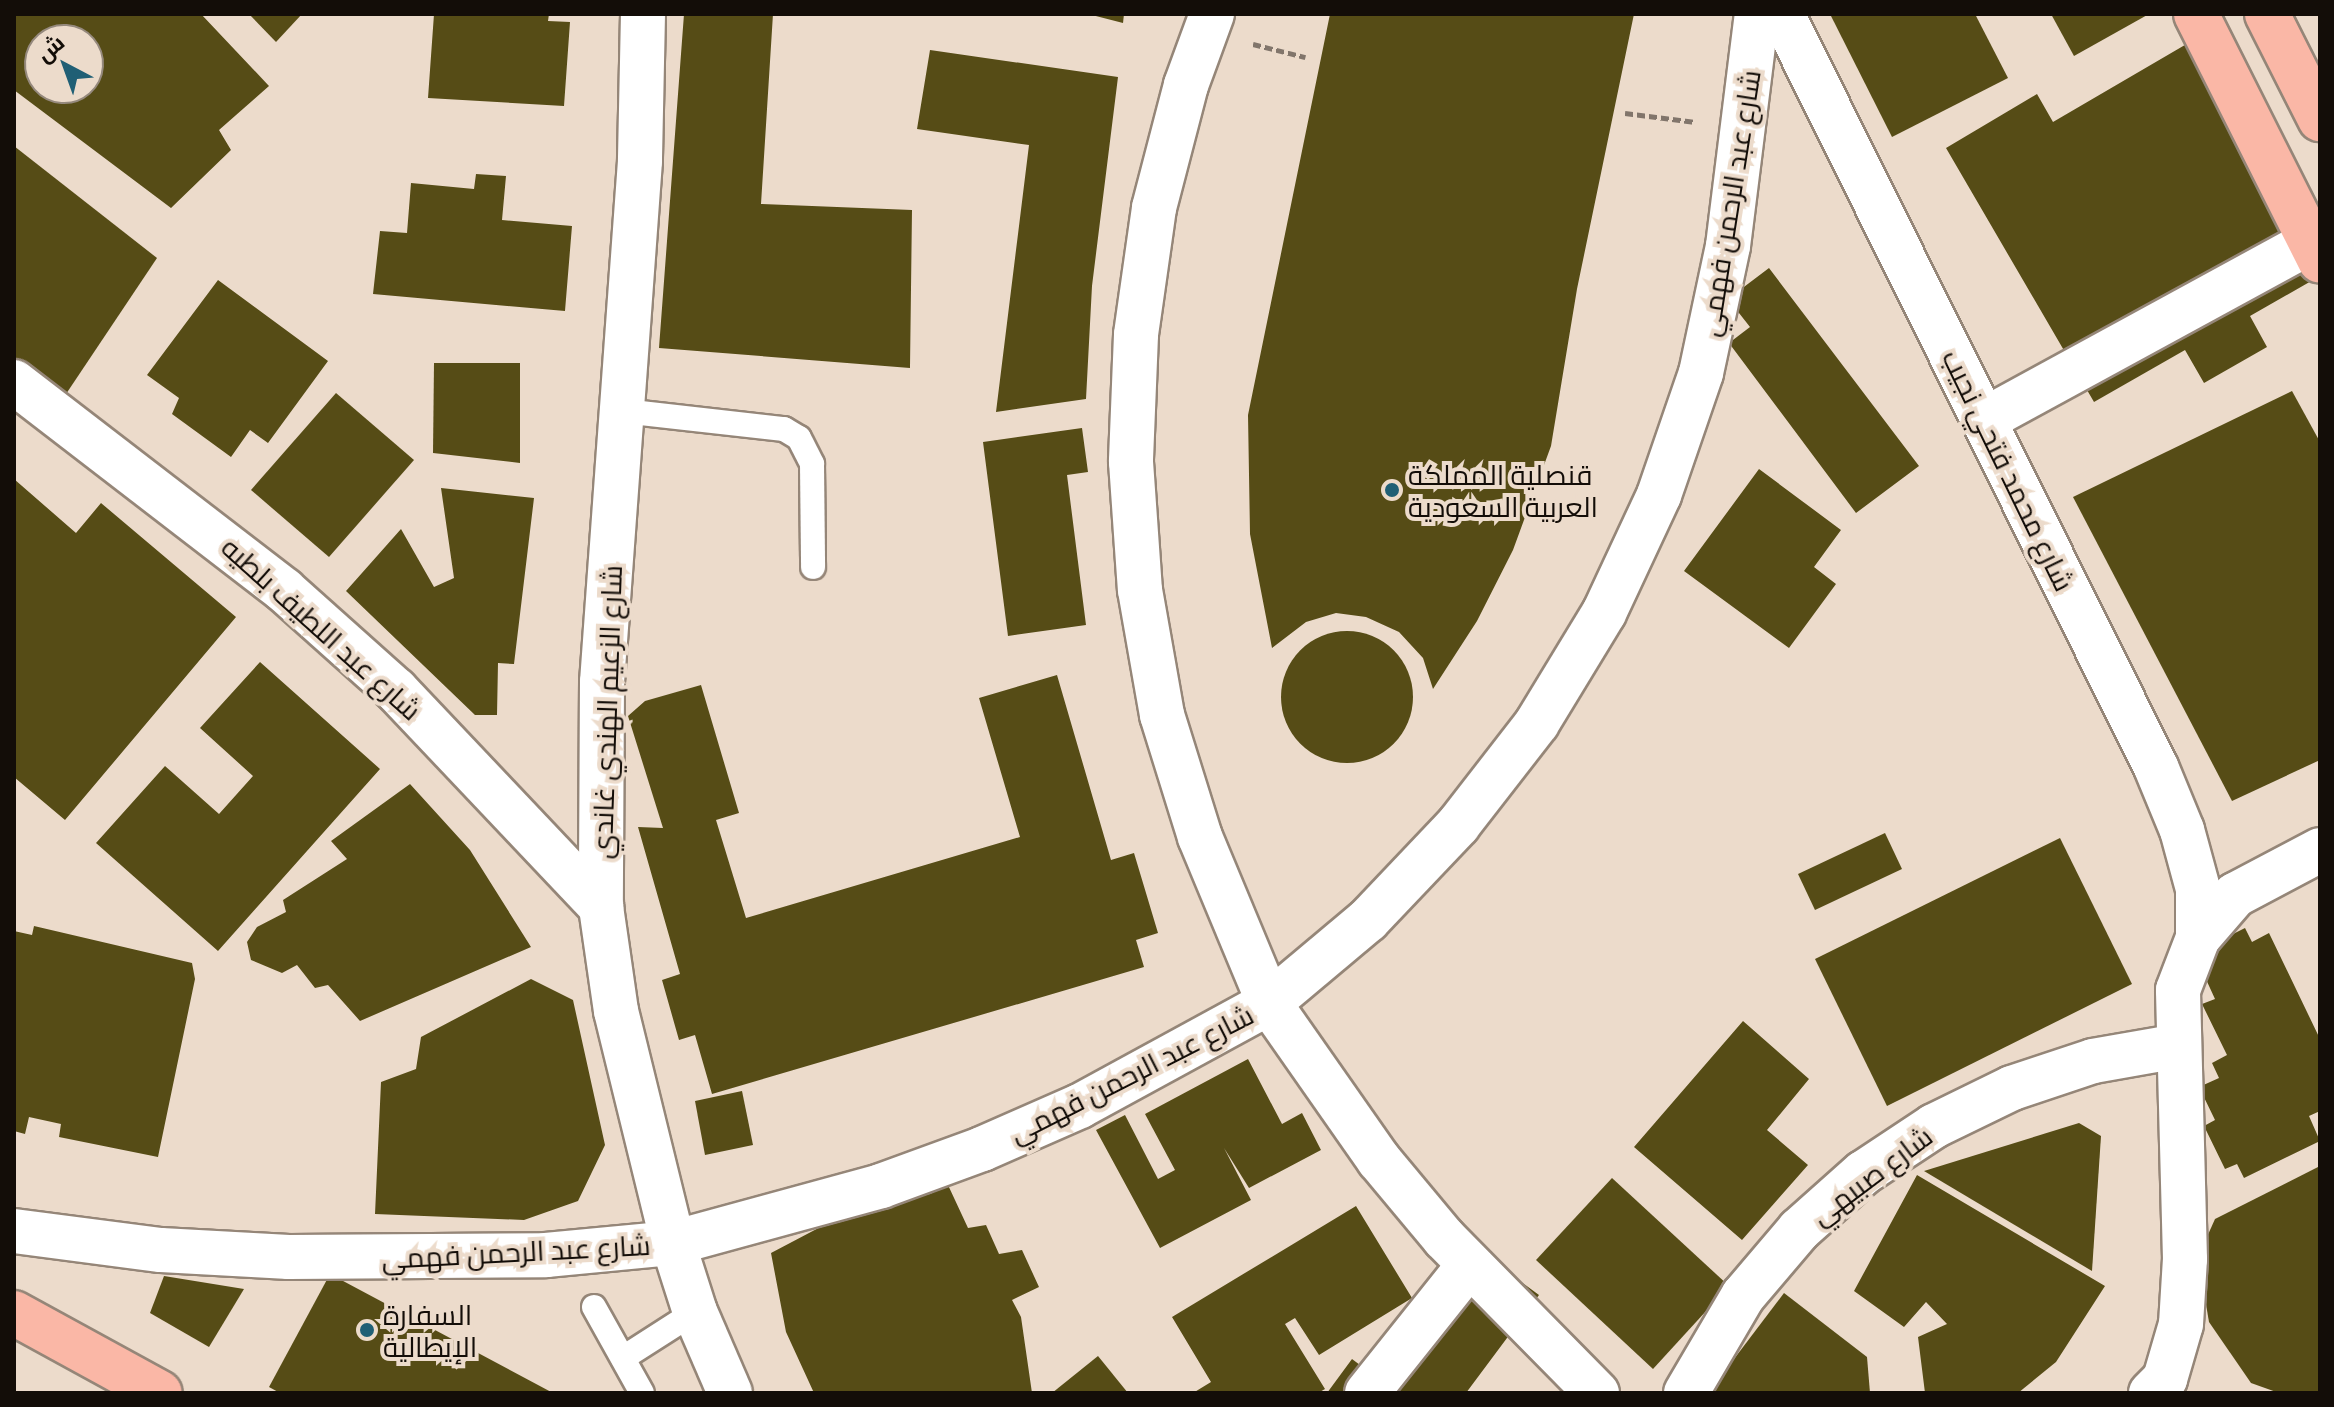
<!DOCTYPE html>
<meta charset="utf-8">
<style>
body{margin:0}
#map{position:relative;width:2334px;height:1407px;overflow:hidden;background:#ecdbcb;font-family:"Exo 2",Cairo,sans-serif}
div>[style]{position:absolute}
.building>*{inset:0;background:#564c16}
.round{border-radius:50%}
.path>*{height:5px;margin-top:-2.5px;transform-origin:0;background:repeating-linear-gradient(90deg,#81756b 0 8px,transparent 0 12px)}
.roads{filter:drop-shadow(2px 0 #958678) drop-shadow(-2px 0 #958678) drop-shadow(0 2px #958678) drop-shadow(0 -2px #958678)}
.service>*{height:24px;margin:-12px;padding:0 12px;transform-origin:12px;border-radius:12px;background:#fff}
.minor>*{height:44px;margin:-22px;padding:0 22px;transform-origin:22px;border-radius:22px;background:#fff}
.trunk>*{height:44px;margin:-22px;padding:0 22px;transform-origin:22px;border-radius:22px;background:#fab7a6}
.dots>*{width:22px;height:22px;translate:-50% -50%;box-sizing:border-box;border:4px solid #ecdbcb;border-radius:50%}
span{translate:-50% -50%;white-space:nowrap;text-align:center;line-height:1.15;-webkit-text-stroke:8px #ecdbcb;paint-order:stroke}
.street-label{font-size:28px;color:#130d08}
.poi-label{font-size:28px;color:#130d08}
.left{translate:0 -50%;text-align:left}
.frame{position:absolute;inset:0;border:16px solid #130d08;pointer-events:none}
.north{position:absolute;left:24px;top:24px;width:80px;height:80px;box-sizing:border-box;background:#ecdbcb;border:2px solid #95897d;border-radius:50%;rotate:319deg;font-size:22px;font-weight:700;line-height:32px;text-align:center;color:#130d08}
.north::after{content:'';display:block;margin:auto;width:28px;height:36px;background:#205f75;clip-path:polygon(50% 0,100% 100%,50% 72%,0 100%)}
</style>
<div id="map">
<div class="building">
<i style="clip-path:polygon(evenodd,14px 14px,201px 14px,269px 86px,219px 130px,231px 150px,171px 208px,14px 90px,14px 14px,40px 40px,88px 40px,88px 88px,40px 88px,40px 40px)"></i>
<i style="clip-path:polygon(249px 14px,302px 14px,276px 42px)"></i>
<i style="clip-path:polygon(434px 14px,549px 14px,548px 21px,570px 22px,564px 106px,428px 98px)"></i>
<i style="clip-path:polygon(684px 14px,773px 14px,761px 204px,912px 210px,910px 368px,659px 348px)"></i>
<i style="clip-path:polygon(1088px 14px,1124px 14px,1123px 23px)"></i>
<i style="clip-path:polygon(1330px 14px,1634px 14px,1577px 289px,1551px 446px,1513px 550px,1477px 621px,1433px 689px,1423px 658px,1399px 632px,1366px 617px,1336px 613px,1306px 622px,1272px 648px,1250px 534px,1248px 415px)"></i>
<i style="clip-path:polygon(1830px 14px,1975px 14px,2008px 78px,1892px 137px)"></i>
<i style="clip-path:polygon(2051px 14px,2149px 14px,2074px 56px)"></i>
<i style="clip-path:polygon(2214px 28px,2320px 210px,2320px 276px,2250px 316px,2267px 347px,2204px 383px,2185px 350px,2094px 402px,1946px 148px,2037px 94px,2053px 122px)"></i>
<i style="clip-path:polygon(930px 50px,1118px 77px,1092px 286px,1086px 399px,996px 412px,1029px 145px,917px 129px)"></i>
<i style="clip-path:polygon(14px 146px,157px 258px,64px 397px,14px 357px)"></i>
<i style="clip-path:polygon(476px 174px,506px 176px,502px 220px,572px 226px,565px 311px,373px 294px,380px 231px,407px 233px,411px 183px,474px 189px)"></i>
<i style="clip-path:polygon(1769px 268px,1919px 466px,1856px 513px,1729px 343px,1750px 327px,1728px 299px)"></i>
<i style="clip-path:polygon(218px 280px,328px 361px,268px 443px,250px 430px,231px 457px,172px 414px,179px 398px,147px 375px)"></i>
<i style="clip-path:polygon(434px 363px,520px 363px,520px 463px,433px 453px)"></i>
<i style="clip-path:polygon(2292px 391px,2320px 442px,2320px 760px,2232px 801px,2073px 497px)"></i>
<i style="clip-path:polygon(336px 393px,414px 460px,329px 557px,251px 490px)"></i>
<i style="clip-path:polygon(1082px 428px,1088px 472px,1067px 475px,1086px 625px,1008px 636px,983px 442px)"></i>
<i style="clip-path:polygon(1759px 469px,1841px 530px,1814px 567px,1836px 584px,1789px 648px,1684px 571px)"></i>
<i style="clip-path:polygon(14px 479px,76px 533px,101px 503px,236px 617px,65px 820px,14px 777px)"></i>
<i style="clip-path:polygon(441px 488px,534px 498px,514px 664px,498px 663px,497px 715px,475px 715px,346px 591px,401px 529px,434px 587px,454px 578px)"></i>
<i class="round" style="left:1281px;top:631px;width:132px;height:132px"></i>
<i style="clip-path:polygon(260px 662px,380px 769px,218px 951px,96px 843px,165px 766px,219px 814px,253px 776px,200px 728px)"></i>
<i style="clip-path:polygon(1057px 675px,1111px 860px,1134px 853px,1158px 933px,1136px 940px,1144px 967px,712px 1094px,695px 1035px,679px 1040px,662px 980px,680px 974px,638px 827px,663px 828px,628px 716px,645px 701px,701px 685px,739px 813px,716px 820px,746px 918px,1020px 837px,979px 698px)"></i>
<i style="clip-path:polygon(410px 784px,470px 850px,531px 947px,360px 1021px,328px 985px,315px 988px,297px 965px,282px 973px,251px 960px,247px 942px,257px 927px,286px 912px,283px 900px,347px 859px,331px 841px)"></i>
<i style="clip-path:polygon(1885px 833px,1902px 869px,1815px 910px,1798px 874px)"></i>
<i style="clip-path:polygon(2060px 838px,2132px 984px,1887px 1106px,1815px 959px)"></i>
<i style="clip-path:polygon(34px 926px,192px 963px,195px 979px,158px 1157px,59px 1137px,61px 1124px,29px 1117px,25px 1134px,14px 1131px,14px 931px,32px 935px)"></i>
<i style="clip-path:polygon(2245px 928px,2252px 942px,2269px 933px,2320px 1039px,2320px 1111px,2309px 1116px,2320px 1141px,2244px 1178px,2237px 1164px,2225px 1169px,2204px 1126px,2215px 1120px,2199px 1087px,2219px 1078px,2212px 1063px,2227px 1055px,2202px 1004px,2215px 999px,2199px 964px,2207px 947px)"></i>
<i style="clip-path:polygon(531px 979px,573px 1000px,605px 1145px,578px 1201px,524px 1220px,375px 1214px,381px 1082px,416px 1069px,421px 1037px)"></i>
<i style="clip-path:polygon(1743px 1021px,1809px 1079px,1767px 1130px,1808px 1165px,1742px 1240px,1634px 1147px)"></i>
<i style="clip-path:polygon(1248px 1059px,1282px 1124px,1302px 1113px,1321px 1150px,1249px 1188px,1224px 1148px,1251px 1200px,1160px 1248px,1096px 1130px,1125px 1115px,1158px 1179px,1175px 1170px,1145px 1114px)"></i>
<i style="clip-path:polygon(742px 1091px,753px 1145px,705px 1155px,695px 1101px)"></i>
<i style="clip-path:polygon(2079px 1123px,2101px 1136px,2092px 1271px,1924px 1171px)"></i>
<i style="clip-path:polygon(2320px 1166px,2320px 1393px,2279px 1393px,2251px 1383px,2209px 1322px,2198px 1257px,2215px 1219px)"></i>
<i style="clip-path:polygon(1917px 1175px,2105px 1286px,2056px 1362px,2018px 1393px,1925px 1393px,1918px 1337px,1947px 1324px,1926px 1302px,1904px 1327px,1854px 1291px)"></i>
<i style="clip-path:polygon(1612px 1178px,1729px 1286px,1653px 1369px,1536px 1260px)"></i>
<i style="clip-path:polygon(948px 1185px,968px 1228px,986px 1225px,999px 1254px,1022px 1250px,1039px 1287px,1012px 1300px,1021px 1317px,1032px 1393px,814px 1393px,786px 1332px,771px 1253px,866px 1203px,930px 1194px)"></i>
<i style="clip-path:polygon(1356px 1206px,1412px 1298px,1319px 1355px,1295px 1318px,1285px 1324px,1325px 1389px,1318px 1393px,1193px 1393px,1211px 1382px,1172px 1317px)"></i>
<i style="clip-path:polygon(1473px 1247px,1539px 1295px,1466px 1393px,1327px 1393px,1352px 1359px,1376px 1377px)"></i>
<i style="clip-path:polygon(330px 1274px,553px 1393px,280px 1393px,269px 1387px)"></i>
<i style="clip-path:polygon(164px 1276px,244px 1289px,209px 1347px,150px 1313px)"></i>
<i style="clip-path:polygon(1784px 1293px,1867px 1357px,1870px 1393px,1716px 1393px,1712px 1388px)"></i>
<i style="clip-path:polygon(1098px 1356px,1128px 1393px,1052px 1393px)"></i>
</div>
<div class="path">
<i style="left:1253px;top:44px;width:54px;rotate:14deg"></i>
<i style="left:1625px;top:113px;width:71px;rotate:7.3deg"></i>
</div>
<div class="roads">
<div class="service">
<i style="left:623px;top:411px;width:162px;rotate:6.4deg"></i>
<i style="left:784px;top:429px;width:17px;rotate:31deg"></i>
<i style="left:799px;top:438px;width:29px;rotate:63deg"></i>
<i style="left:812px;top:464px;width:103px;rotate:89.4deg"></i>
<i style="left:594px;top:1307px;width:98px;rotate:60.8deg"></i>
<i style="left:623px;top:1358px;width:85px;rotate:-32.6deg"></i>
</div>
<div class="minor">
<i style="left:643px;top:14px;width:147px;rotate:91.2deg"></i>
<i style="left:640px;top:161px;width:522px;rotate:94.17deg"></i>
<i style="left:602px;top:682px;width:225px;rotate:90.3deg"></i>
<i style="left:601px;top:907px;width:105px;rotate:81.8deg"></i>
<i style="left:616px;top:1011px;width:239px;rotate:76.2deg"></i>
<i style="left:673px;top:1243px;width:72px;rotate:72.3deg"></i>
<i style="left:695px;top:1312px;width:88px;rotate:66.6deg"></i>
<i style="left:1212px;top:14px;width:76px;rotate:110.1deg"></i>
<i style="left:1186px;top:85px;width:127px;rotate:104.6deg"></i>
<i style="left:1154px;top:208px;width:128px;rotate:98.1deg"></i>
<i style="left:1136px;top:335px;width:127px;rotate:92.3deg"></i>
<i style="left:1131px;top:462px;width:128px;rotate:86deg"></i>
<i style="left:1140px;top:590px;width:127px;rotate:80deg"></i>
<i style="left:1162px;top:715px;width:128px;rotate:72.7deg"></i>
<i style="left:1200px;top:837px;width:180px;rotate:67.4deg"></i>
<i style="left:1269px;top:1003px;width:192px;rotate:55deg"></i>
<i style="left:1379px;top:1160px;width:102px;rotate:50.2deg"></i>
<i style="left:1444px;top:1238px;width:218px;rotate:45.4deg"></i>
<i style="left:1782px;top:14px;width:841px;rotate:63.59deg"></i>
<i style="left:2156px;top:767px;width:68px;rotate:67.6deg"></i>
<i style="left:2182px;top:830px;width:61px;rotate:74.8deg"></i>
<i style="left:2198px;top:889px;width:49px;rotate:90deg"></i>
<i style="left:14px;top:382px;width:341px;rotate:37.6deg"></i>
<i style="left:284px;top:590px;width:150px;rotate:41.8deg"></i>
<i style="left:396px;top:690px;width:299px;rotate:46.6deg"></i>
<i style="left:1984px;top:420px;width:372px;rotate:-28.6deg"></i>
<i style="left:14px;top:1231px;width:148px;rotate:7.4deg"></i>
<i style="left:161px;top:1250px;width:128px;rotate:3.1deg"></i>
<i style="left:289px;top:1257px;width:257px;rotate:-0.4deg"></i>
<i style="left:546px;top:1255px;width:128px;rotate:-5.4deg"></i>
<i style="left:673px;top:1243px;width:216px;rotate:-15.3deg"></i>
<i style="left:881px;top:1186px;width:108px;rotate:-20.1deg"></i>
<i style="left:982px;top:1149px;width:107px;rotate:-23.7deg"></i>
<i style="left:1080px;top:1106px;width:215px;rotate:-28.6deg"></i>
<i style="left:1269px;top:1003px;width:129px;rotate:-40deg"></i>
<i style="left:1368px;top:920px;width:131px;rotate:-46.5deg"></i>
<i style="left:1458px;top:825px;width:129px;rotate:-52.2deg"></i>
<i style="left:1537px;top:723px;width:129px;rotate:-58.7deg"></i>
<i style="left:1604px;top:613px;width:130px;rotate:-65deg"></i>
<i style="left:1659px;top:495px;width:129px;rotate:-71deg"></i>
<i style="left:1701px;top:373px;width:130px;rotate:-78deg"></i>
<i style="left:1728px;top:246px;width:234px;rotate:-82.9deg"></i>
<i style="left:1367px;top:1393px;width:164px;rotate:-51.4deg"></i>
<i style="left:1686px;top:1393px;width:113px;rotate:-59.6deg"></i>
<i style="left:1743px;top:1296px;width:87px;rotate:-49.7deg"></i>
<i style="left:1799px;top:1230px;width:86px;rotate:-41.7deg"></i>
<i style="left:1863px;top:1173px;width:85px;rotate:-33.5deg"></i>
<i style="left:1934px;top:1126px;width:87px;rotate:-26deg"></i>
<i style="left:2012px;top:1088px;width:85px;rotate:-18.4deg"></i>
<i style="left:2093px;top:1061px;width:86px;rotate:-10deg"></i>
<i style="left:2151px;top:1393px;width:20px;rotate:-45deg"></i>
<i style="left:2165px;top:1379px;width:57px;rotate:-73.8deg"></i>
<i style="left:2181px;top:1324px;width:65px;rotate:-86.5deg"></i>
<i style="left:2185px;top:1259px;width:269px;rotate:-91.5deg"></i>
<i style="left:2178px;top:990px;width:56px;rotate:-69deg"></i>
<i style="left:2198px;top:938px;width:57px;rotate:-49.3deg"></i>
<i style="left:2235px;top:895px;width:96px;rotate:-27.9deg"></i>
</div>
<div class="trunk">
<i style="left:2196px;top:14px;width:276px;rotate:63.3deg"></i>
<i style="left:2267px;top:14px;width:118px;rotate:63.2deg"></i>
<i style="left:14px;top:1313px;width:166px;rotate:28.7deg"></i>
</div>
</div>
<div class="dots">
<i style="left:1392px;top:490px;background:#205f75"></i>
<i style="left:367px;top:1330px;background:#205f75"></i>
</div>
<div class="street-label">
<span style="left:1729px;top:203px;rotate:-81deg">شارع عبد الرحمن فهمي</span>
<span style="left:2009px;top:470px;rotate:64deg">شارع محمد فتحي نجيب</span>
<span style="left:322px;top:628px;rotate:42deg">شارع عبد اللطيف بلطيه</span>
<span style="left:606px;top:712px;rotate:-88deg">شارع الزعيم الهندي غاندي</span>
<span style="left:1131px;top:1073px;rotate:-27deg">شارع عبد الرحمن فهمي</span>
<span style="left:1871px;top:1175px;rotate:-37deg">شارع صبيهي</span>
<span style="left:516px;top:1251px;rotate:-3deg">شارع عبد الرحمن فهمي</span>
</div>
<div class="poi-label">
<span class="left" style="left:1408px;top:490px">قنصلية المملكة<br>العربية السعودية</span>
<span class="left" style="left:383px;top:1330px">السفارة<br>الإيطالية</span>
</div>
<div class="frame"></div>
<div class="north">ش</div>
</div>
